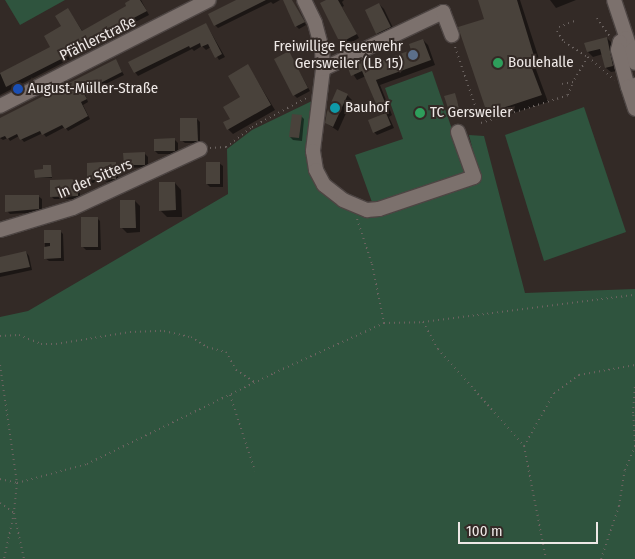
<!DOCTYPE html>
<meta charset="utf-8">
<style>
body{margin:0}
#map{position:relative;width:635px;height:559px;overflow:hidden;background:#332a26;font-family:"Fira Sans Condensed",sans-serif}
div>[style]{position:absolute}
.green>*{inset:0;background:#2f543e}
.shadow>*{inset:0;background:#0007}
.building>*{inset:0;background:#49423b}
.path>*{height:2px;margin-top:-1px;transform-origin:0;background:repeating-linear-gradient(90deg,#6b6360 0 1px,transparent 0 5px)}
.roads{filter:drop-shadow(1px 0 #4d4543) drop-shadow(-1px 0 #4d4543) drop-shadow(0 1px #4d4543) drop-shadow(0 -1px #4d4543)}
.minor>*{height:14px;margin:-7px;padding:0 7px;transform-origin:7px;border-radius:7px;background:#7c716d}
.dots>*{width:14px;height:14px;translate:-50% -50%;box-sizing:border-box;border:2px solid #332a26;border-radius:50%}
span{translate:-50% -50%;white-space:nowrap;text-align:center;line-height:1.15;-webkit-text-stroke:4px #332a26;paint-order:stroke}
.street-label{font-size:15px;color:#eee8e6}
.poi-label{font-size:15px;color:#eee8e6}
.right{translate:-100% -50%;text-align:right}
.left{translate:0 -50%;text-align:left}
.scale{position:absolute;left:458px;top:522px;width:140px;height:22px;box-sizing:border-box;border:2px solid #eee8e6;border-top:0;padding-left:6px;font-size:15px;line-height:18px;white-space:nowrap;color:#eee8e6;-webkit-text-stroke:4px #332a26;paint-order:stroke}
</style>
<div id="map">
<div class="green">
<i style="clip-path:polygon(5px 0,65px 0,20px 25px)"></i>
<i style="clip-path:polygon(432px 71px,467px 173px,373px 205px,355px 155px,403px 139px,385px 88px)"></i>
<i style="clip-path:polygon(314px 100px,310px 153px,313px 181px,330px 198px,348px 210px,363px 214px,481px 182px,469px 135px,484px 136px,525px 293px,635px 289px,635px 559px,0 559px,0 317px,28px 311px,228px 194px,227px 149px,252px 130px)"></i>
<i style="clip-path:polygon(584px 107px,626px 232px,544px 261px,505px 135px)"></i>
</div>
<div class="shadow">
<i style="clip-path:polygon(133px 0,141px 0,149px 15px,110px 35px,82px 53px,0 95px,0 74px,52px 48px,63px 27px,68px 9px,83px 32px,128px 6px)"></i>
<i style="clip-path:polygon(238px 0,280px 0,273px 4px,271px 2px,218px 28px,215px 25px)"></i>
<i style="clip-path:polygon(329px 0,344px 0,342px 2px,344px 6px,342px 7px,359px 38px,345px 46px,322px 4px)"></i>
<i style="clip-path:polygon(479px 0,520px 0,540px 62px,534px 64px,548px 102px,495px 119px,488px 113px,486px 20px)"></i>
<i style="clip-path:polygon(550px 0,576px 0,556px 8px)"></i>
<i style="clip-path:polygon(293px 4px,306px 25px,299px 29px,296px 26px)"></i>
<i style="clip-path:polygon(379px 4px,384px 9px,395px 32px,382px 38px,377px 33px)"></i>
<i style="clip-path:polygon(206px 24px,225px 57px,219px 60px,211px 47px,206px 50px,202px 46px,194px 51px,192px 49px,138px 76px,135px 72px,130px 62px)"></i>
<i style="clip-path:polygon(607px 38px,612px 43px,617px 71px,611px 72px,606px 68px,603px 54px,593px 57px,588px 52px)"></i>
<i style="clip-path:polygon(423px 40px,428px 45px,435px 65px,380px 85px,392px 115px,389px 117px,394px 128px,377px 135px,374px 132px,384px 116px,366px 76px,357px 80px,349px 68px,366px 60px,372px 66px,413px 51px)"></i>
<i style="clip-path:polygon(289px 53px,310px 91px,297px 98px,294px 95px)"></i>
<i style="clip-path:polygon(116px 61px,124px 75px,85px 94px,88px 102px,83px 105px,90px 119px,68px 131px,65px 127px,46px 137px,43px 133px,24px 142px,19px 136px,10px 141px,8px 138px,3px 140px,0 138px,0 119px)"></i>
<i style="clip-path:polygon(248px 66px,275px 110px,233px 134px,228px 129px,242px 98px)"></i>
<i style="clip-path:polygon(454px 94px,462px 114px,454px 116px,451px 113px)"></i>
<i style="clip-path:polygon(347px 95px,352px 100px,338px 131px,326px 123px)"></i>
<i style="clip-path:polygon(301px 116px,304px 119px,302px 141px,293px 140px,290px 137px)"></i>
<i style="clip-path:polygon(197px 119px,200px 122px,200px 143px,185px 143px,181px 140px)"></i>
<i style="clip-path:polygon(175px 140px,178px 143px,178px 154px,158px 154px,155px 151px)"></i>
<i style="clip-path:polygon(145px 154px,148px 157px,148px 167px,128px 168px,125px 165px)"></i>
<i style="clip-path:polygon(219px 163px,223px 166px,223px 187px,210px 187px,207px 184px)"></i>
<i style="clip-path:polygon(115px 164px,118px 167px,118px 181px,91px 183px,88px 180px)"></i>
<i style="clip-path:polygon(51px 166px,52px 178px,36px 178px,44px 170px)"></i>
<i style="clip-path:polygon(77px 181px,80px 184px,80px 199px,54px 199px,51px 196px)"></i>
<i style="clip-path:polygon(175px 183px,181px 190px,182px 217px,167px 217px,160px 210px)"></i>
<i style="clip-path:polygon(38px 196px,42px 199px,42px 212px,10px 214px,7px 211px)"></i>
<i style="clip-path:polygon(135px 201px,140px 206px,140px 232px,127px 233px,122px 228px)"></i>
<i style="clip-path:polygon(97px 218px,100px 221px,101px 250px,86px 250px,83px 247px)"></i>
<i style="clip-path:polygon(45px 231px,60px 231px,63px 234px,64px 261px,49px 261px,45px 258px)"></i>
<i style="clip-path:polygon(26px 252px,29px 256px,32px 270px,0 277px,0 258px)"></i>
</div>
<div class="building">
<i style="clip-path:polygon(130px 0,140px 0,147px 11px,107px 32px,79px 50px,6px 87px,0 73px,50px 47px,44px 36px,61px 26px,55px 16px,68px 8px,82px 31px,126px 6px,125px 3px)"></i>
<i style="clip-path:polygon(236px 0,266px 0,214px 26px,208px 14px)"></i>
<i style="clip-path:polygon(283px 0,292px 0,305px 22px,295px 27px)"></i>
<i style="clip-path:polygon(326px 0,338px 0,357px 34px,340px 43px,320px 3px)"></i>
<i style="clip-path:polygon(478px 0,517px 0,534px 56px,528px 58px,542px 95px,487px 113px,458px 27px,484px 19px)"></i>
<i style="clip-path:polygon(379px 3px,391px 27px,376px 34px,365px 10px)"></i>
<i style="clip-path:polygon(206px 23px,222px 54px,215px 58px,208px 44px,201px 47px,200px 43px,190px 48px,189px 46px,134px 73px,128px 62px)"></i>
<i style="clip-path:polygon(607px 37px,613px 66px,605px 68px,600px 49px,587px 52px,584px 43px)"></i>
<i style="clip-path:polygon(423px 39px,431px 60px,376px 80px,388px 110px,380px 113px,362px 71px,351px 76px,348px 68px,367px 58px,370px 65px,411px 50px,409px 44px)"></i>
<i style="clip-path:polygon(289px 51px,308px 88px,293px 96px,274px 59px)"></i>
<i style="clip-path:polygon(116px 59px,122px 72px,83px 92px,87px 99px,81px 102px,88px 116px,65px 129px,62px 125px,42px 135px,40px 131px,20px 140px,17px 134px,7px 139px,5px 136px,0 138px,0 118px)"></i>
<i style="clip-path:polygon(248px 64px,271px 105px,227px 130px,223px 122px,230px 119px,223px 107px,240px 97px,228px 76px)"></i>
<i style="clip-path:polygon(337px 89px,348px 94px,333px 127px,325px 123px,327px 112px)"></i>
<i style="clip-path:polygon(455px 93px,460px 111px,450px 114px,444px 96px)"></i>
<i style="clip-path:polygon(386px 113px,391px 125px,373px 133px,368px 120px)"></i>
<i style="clip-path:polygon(292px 114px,302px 115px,299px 138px,289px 137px)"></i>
<i style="clip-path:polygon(180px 118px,197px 118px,198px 141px,180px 141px)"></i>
<i style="clip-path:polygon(175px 138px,175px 151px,154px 151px,154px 139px)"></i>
<i style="clip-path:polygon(145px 152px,145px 165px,124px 165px,123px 153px)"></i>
<i style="clip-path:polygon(101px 162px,116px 162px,116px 179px,87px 180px,87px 163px)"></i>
<i style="clip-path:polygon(206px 162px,220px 162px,220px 184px,206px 184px)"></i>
<i style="clip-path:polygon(43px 165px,51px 165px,52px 177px,35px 178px,34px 170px,43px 169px)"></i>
<i style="clip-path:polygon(78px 179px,78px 196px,50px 197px,50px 180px)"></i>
<i style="clip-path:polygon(159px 182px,175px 182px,176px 210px,159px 211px)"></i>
<i style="clip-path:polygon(5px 195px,39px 195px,39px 209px,5px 212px)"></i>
<i style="clip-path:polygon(120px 200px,135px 200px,136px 228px,120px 228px)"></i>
<i style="clip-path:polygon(81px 217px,98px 217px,98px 247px,81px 247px)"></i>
<i style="clip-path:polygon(44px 230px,61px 230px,61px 258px,44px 259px,44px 247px,50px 246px,50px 243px,44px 243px)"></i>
<i style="clip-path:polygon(26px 251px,30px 267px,0 273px,0 257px)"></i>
</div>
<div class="path">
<i style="left:597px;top:18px;width:24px;rotate:55deg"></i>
<i style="left:559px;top:27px;width:19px;rotate:-21deg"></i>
<i style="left:557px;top:31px;width:13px;rotate:58deg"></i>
<i style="left:564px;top:42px;width:28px;rotate:32deg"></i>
<i style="left:588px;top:57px;width:29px;rotate:121deg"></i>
<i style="left:573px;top:82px;width:11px;rotate:170deg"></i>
<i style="left:455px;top:47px;width:80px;rotate:71.1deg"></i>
<i style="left:481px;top:123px;width:91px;rotate:-17.8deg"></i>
<i style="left:568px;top:95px;width:14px;rotate:-69deg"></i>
<i style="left:588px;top:57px;width:35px;rotate:41deg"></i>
<i style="left:210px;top:148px;width:16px;rotate:-4deg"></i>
<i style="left:226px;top:147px;width:33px;rotate:-38deg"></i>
<i style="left:252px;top:127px;width:64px;rotate:-28.2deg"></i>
<i style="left:357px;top:219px;width:47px;rotate:71.6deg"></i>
<i style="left:372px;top:264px;width:60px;rotate:78.5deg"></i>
<i style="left:423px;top:322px;width:31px;rotate:61deg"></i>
<i style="left:438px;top:349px;width:130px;rotate:48.4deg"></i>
<i style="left:524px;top:446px;width:115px;rotate:79deg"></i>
<i style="left:0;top:336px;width:19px;rotate:-3deg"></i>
<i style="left:19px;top:335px;width:24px;rotate:22deg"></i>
<i style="left:41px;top:344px;width:15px"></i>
<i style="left:56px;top:344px;width:75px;rotate:-9.2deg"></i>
<i style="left:130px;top:332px;width:34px;rotate:-2deg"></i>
<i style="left:164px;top:331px;width:28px;rotate:13deg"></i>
<i style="left:191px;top:337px;width:19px;rotate:32deg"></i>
<i style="left:207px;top:347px;width:20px;rotate:15deg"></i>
<i style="left:226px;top:352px;width:21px;rotate:61deg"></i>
<i style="left:236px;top:370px;width:24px;rotate:33deg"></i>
<i style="left:0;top:365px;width:119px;rotate:81.8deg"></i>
<i style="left:17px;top:483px;width:30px;rotate:96deg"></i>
<i style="left:14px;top:513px;width:47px;rotate:77.7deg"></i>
<i style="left:230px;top:395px;width:80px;rotate:71.8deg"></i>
<i style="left:524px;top:446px;width:61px;rotate:-60.5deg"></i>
<i style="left:554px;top:393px;width:31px;rotate:-36deg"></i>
<i style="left:579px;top:375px;width:57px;rotate:-10.1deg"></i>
<i style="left:0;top:479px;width:17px;rotate:13deg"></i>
<i style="left:17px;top:483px;width:73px;rotate:-15.2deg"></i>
<i style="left:87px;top:464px;width:208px;rotate:-25.9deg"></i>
<i style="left:274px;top:373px;width:121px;rotate:-24.4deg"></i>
<i style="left:384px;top:323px;width:39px;rotate:-1deg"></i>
<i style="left:423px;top:322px;width:214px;rotate:-7.3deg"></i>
<i style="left:0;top:503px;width:17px;rotate:36deg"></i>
<i style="left:14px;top:513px;width:47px;rotate:102.3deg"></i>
<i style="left:601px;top:559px;width:56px;rotate:-71.2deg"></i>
<i style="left:619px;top:506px;width:36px;rotate:-81deg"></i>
<i style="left:625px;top:470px;width:26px;rotate:-67deg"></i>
<i style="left:635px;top:446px;width:33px;rotate:-93deg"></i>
<i style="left:633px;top:413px;width:27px;rotate:-86deg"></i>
</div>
<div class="roads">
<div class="minor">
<i style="left:304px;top:0;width:25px;rotate:64deg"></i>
<i style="left:315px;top:23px;width:28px;rotate:75deg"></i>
<i style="left:322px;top:50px;width:19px;rotate:87deg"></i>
<i style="left:323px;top:69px;width:83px;rotate:97deg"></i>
<i style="left:313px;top:151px;width:19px;rotate:81deg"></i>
<i style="left:316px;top:170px;width:17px;rotate:62deg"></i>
<i style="left:324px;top:185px;width:24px;rotate:38deg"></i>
<i style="left:343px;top:200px;width:26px;rotate:23deg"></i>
<i style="left:367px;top:210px;width:12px;rotate:-5deg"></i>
<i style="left:379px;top:209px;width:100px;rotate:-18.6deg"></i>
<i style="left:474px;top:177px;width:48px;rotate:-109.6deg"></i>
<i style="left:614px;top:0;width:66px;rotate:71.6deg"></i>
<i style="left:626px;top:38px;width:7px;rotate:146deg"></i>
<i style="left:620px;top:42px;width:8px;rotate:104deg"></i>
<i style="left:618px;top:50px;width:38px;rotate:75deg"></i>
<i style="left:323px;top:69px;width:133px;rotate:-25.4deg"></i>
<i style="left:443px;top:12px;width:25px;rotate:69deg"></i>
<i style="left:635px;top:85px;width:7px;rotate:164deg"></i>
<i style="left:628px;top:87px;width:23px;rotate:72deg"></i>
<i style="left:0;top:106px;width:234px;rotate:-26.9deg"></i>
<i style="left:0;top:230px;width:76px;rotate:-16.8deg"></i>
<i style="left:73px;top:208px;width:140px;rotate:-24.9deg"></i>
</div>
</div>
<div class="dots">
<i style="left:413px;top:55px;background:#5c6f8a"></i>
<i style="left:498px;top:63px;background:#2e9e5b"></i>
<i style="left:18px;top:89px;background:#1a4fb4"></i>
<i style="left:335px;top:108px;background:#0f9aa8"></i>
<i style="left:420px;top:113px;background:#2e9e5b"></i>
</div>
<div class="street-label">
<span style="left:98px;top:39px;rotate:-26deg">Pfählerstraße</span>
<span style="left:95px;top:179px;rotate:-23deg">In der Sitters</span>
</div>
<div class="poi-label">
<span class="right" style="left:403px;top:55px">Freiwillige Feuerwehr<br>Gersweiler (LB 15)</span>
<span class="left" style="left:508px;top:63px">Boulehalle</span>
<span class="left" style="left:28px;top:89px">August-Müller-Straße</span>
<span class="left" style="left:345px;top:108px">Bauhof</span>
<span class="left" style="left:430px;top:113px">TC Gersweiler</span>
</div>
<div class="scale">100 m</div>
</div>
